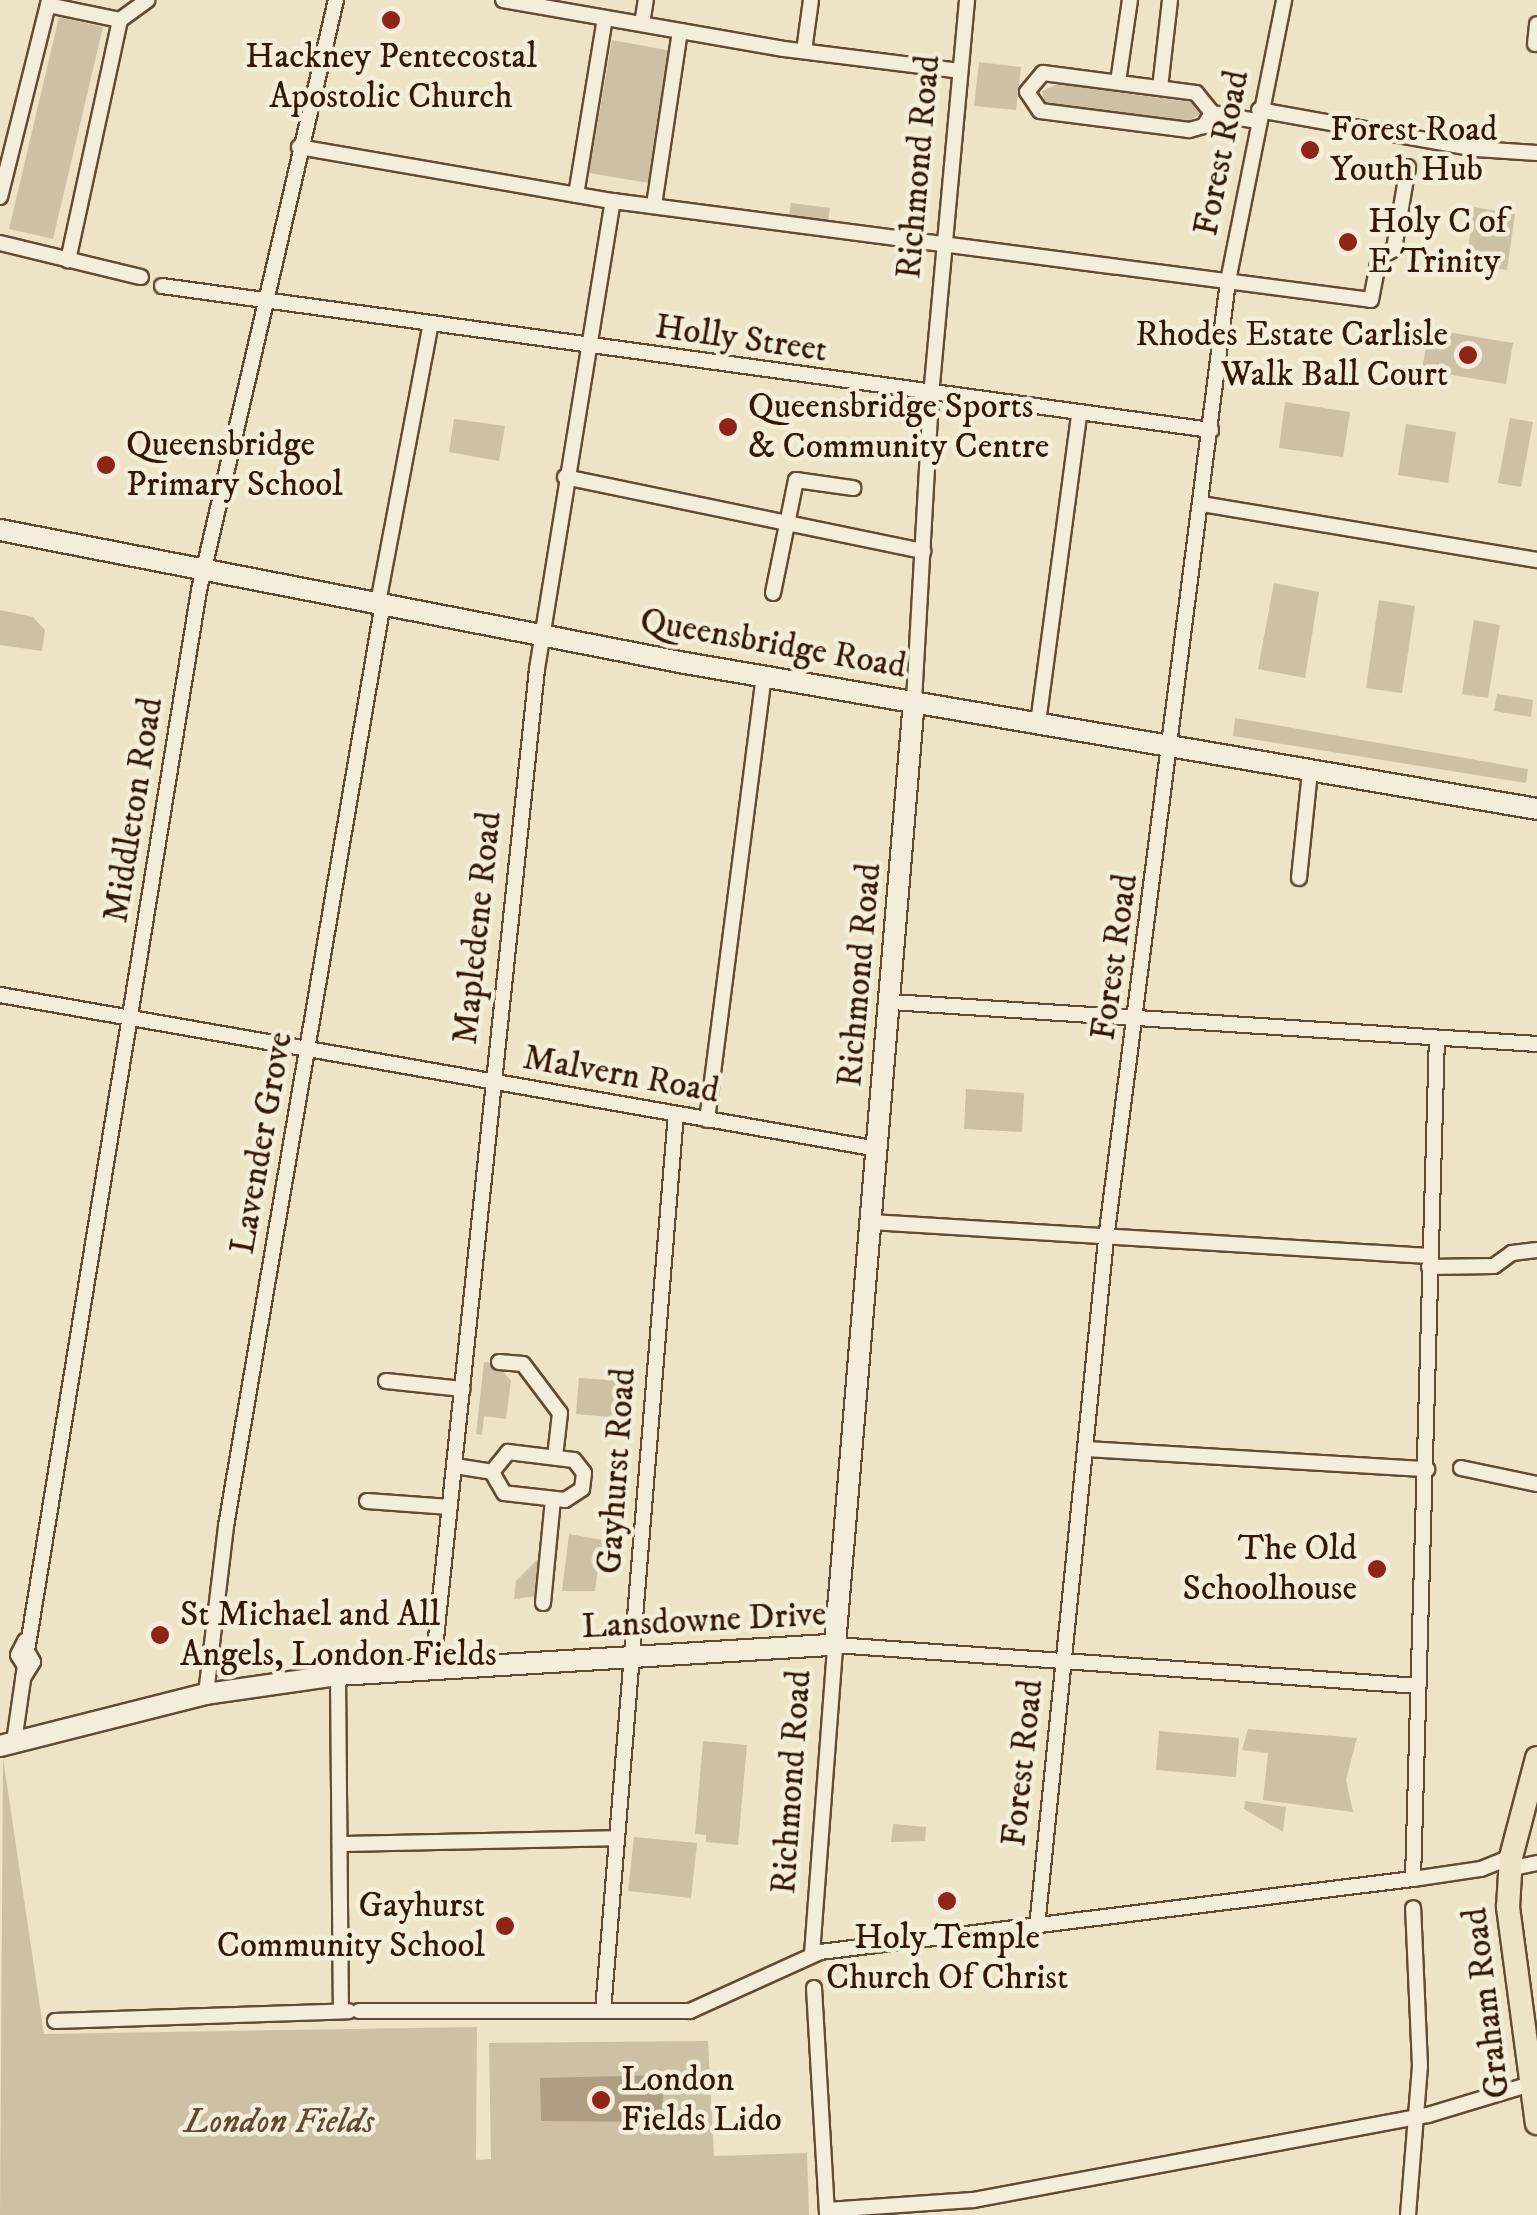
<!DOCTYPE html>
<style>
body{margin:0}
#map{position:relative;width:1537px;height:2215px;overflow:hidden;background:#eee3c6;font-family:"IM FELL DW Pica",serif}
div>[style]{position:absolute}
.green>*{inset:0;background:#cec0a5}
.water>*{inset:0;background:#ae9e83}
.roads{filter:drop-shadow(2px 0 #624b33) drop-shadow(-2px 0 #624b33) drop-shadow(0 2px #624b33) drop-shadow(0 -2px #624b33)}
.street>*{height:14px;margin:-7px;padding:0 7px;transform-origin:7px;border-radius:7px;background:#f4edda}
.secondary>*{height:20px;margin:-10px;padding:0 10px;transform-origin:10px;border-radius:10px;background:#f4edda}
.primary>*{height:22px;margin:-11px;padding:0 11px;transform-origin:11px;border-radius:11px;background:#eee3c6}
.dots>*{width:28px;height:28px;translate:-50% -50%;box-sizing:border-box;border:5px solid #f4edda;border-radius:50%}
span{translate:-50% -50%;white-space:nowrap;text-align:center;line-height:1.15;-webkit-text-stroke:9px #f4edda;paint-order:stroke}
.poi-label{font-size:35px;color:#331802}
.left{translate:0 -50%;text-align:left}
.right{translate:-100% -50%;text-align:right}
.street-label{font-size:35px;color:#331802}
.park-label{font-size:35px;color:#624a33;font-style:italic}
</style>
<div id="map">
<div class="green">
<i style="clip-path:polygon(59px 17px,103px 27px,53px 239px,9px 229px)"></i>
<i style="clip-path:polygon(612px 40px,672px 51px,649px 183px,589px 173px)"></i>
<i style="clip-path:polygon(979px 62px,1021px 67px,1016px 110px,974px 106px)"></i>
<i style="clip-path:polygon(1058px 84px,1197px 103px,1201px 114px,1186px 122px,1045px 104px,1042px 91px)"></i>
<i style="clip-path:polygon(791px 203px,830px 208px,828px 221px,789px 216px)"></i>
<i style="clip-path:polygon(1474px 207px,1515px 214px,1507px 270px,1466px 264px)"></i>
<i style="clip-path:polygon(1429px 329px,1513px 343px,1506px 384px,1422px 370px)"></i>
<i style="clip-path:polygon(1285px 402px,1350px 412px,1343px 457px,1279px 448px)"></i>
<i style="clip-path:polygon(1510px 418px,1533px 422px,1521px 487px,1498px 483px)"></i>
<i style="clip-path:polygon(454px 419px,505px 426px,499px 461px,449px 452px)"></i>
<i style="clip-path:polygon(1406px 424px,1456px 432px,1448px 483px,1398px 475px)"></i>
<i style="clip-path:polygon(1274px 583px,1319px 592px,1305px 678px,1258px 669px)"></i>
<i style="clip-path:polygon(1379px 600px,1415px 606px,1402px 693px,1366px 688px)"></i>
<i style="clip-path:polygon(0 610px,33px 617px,45px 630px,42px 651px,0 645px)"></i>
<i style="clip-path:polygon(1474px 620px,1500px 625px,1488px 698px,1462px 694px)"></i>
<i style="clip-path:polygon(1497px 694px,1533px 700px,1531px 717px,1494px 711px)"></i>
<i style="clip-path:polygon(1235px 718px,1528px 769px,1526px 783px,1233px 736px)"></i>
<i style="clip-path:polygon(966px 1089px,1024px 1093px,1022px 1132px,964px 1129px)"></i>
<i style="clip-path:polygon(484px 1362px,496px 1363px,511px 1381px,506px 1419px,484px 1416px,482px 1435px,476px 1434px)"></i>
<i style="clip-path:polygon(579px 1378px,634px 1382px,631px 1419px,576px 1414px)"></i>
<i style="clip-path:polygon(569px 1534px,625px 1544px,620px 1569px,598px 1568px,595px 1591px,562px 1591px)"></i>
<i style="clip-path:polygon(539px 1558px,538px 1596px,514px 1599px,516px 1581px)"></i>
<i style="clip-path:polygon(1248px 1729px,1357px 1738px,1346px 1780px,1353px 1812px,1263px 1800px,1268px 1753px,1242px 1750px)"></i>
<i style="clip-path:polygon(1159px 1731px,1239px 1738px,1236px 1777px,1156px 1770px)"></i>
<i style="clip-path:polygon(703px 1741px,747px 1745px,738px 1845px,706px 1842px,706px 1835px,695px 1834px)"></i>
<i style="clip-path:polygon(3px 1758px,44px 2034px,477px 2027px,476px 2160px,491px 2159px,489px 2043px,708px 2041px,714px 2156px,807px 2153px,809px 2215px,0 2215px)"></i>
<i style="clip-path:polygon(1245px 1801px,1286px 1807px,1283px 1832px,1244px 1809px)"></i>
<i style="clip-path:polygon(893px 1824px,926px 1827px,925px 1841px,891px 1842px)"></i>
<i style="clip-path:polygon(634px 1837px,697px 1843px,691px 1898px,628px 1891px)"></i>
</div>
<div class="water">
<i style="clip-path:polygon(665px 2075px,661px 2122px,541px 2121px,540px 2078px)"></i>
</div>
<div class="roads">
<div class="street">
<i style="left:503px;top:0;width:285px;rotate:9.9deg"></i>
<i style="left:784px;top:49px;width:177px;rotate:7.1deg"></i>
<i style="left:48px;top:5px;width:74px;rotate:11.8deg"></i>
<i style="left:120px;top:20px;width:246px;rotate:102.2deg"></i>
<i style="left:120px;top:20px;width:34px;rotate:-36deg"></i>
<i style="left:642px;top:24px;width:24px;rotate:-81deg"></i>
<i style="left:1535px;top:44px;width:20px;rotate:-84deg"></i>
<i style="left:804px;top:51px;width:51px;rotate:-82.2deg"></i>
<i style="left:1043px;top:73px;width:154px;rotate:7.4deg"></i>
<i style="left:1196px;top:93px;width:26px;rotate:51deg"></i>
<i style="left:1212px;top:113px;width:15px;rotate:122deg"></i>
<i style="left:1204px;top:126px;width:16px;rotate:165deg"></i>
<i style="left:1189px;top:130px;width:150px;rotate:-172.7deg"></i>
<i style="left:1040px;top:111px;width:23px;rotate:-124deg"></i>
<i style="left:1027px;top:92px;width:25px;rotate:-50deg"></i>
<i style="left:1118px;top:82px;width:83px;rotate:-81.7deg"></i>
<i style="left:1160px;top:88px;width:89px;rotate:-83.5deg"></i>
<i style="left:1259px;top:110px;width:220px;rotate:10.2deg"></i>
<i style="left:1476px;top:149px;width:61px;rotate:3.8deg"></i>
<i style="left:1212px;top:113px;width:46px;rotate:10.1deg"></i>
<i style="left:299px;top:147px;width:319px;rotate:9.8deg"></i>
<i style="left:613px;top:201px;width:764px;rotate:7.44deg"></i>
<i style="left:1371px;top:300px;width:43px;rotate:-79.2deg"></i>
<i style="left:1379px;top:258px;width:17px;rotate:-31deg"></i>
<i style="left:1394px;top:249px;width:83px;rotate:-80.3deg"></i>
<i style="left:576px;top:195px;width:179px;rotate:-80.7deg"></i>
<i style="left:0;top:197px;width:203px;rotate:-76deg"></i>
<i style="left:654px;top:205px;width:176px;rotate:-81.5deg"></i>
<i style="left:0;top:243px;width:145px;rotate:13.6deg"></i>
<i style="left:162px;top:286px;width:1059px;rotate:7.82deg"></i>
<i style="left:565px;top:477px;width:366px;rotate:11.7deg"></i>
<i style="left:1202px;top:504px;width:340px;rotate:9.5deg"></i>
<i style="left:773px;top:593px;width:115px;rotate:-78.5deg"></i>
<i style="left:796px;top:480px;width:58px;rotate:8deg"></i>
<i style="left:378px;top:603px;width:281px;rotate:-79.3deg"></i>
<i style="left:914px;top:701px;width:305px;rotate:-86.8deg"></i>
<i style="left:931px;top:396px;width:398px;rotate:-84.8deg"></i>
<i style="left:1038px;top:723px;width:311px;rotate:-82.4deg"></i>
<i style="left:1299px;top:878px;width:107px;rotate:-84.1deg"></i>
<i style="left:0;top:995px;width:891px;rotate:9.95deg"></i>
<i style="left:891px;top:1002px;width:647px;rotate:3.72deg"></i>
<i style="left:707px;top:1120px;width:447px;rotate:-82.7deg"></i>
<i style="left:871px;top:1222px;width:559px;rotate:3.49deg"></i>
<i style="left:1429px;top:1267px;width:65px;rotate:-0.9deg"></i>
<i style="left:1494px;top:1266px;width:22px;rotate:-36deg"></i>
<i style="left:1512px;top:1253px;width:25px;rotate:-7deg"></i>
<i style="left:499px;top:1362px;width:24px;rotate:5deg"></i>
<i style="left:523px;top:1364px;width:61px;rotate:52.9deg"></i>
<i style="left:560px;top:1413px;width:44px;rotate:96.5deg"></i>
<i style="left:386px;top:1381px;width:77px;rotate:5.9deg"></i>
<i style="left:1086px;top:1449px;width:342px;rotate:3.4deg"></i>
<i style="left:508px;top:1452px;width:66px;rotate:6.9deg"></i>
<i style="left:574px;top:1460px;width:16px;rotate:52deg"></i>
<i style="left:584px;top:1473px;width:16px;rotate:97deg"></i>
<i style="left:582px;top:1489px;width:20px;rotate:147deg"></i>
<i style="left:565px;top:1500px;width:61px;rotate:-173.5deg"></i>
<i style="left:504px;top:1493px;width:24px;rotate:-120deg"></i>
<i style="left:492px;top:1472px;width:26px;rotate:-51deg"></i>
<i style="left:455px;top:1466px;width:37px;rotate:9deg"></i>
<i style="left:1461px;top:1468px;width:78px;rotate:11.9deg"></i>
<i style="left:367px;top:1501px;width:83px;rotate:4.1deg"></i>
<i style="left:543px;top:1603px;width:104px;rotate:-84.5deg"></i>
<i style="left:433px;top:1667px;width:1003px;rotate:-84.05deg"></i>
<i style="left:537px;top:669px;width:474px;rotate:-80.8deg"></i>
<i style="left:338px;top:1675px;width:336px;rotate:89.5deg"></i>
<i style="left:23px;top:1678px;width:19px;rotate:-58deg"></i>
<i style="left:33px;top:1662px;width:13px;rotate:-119deg"></i>
<i style="left:27px;top:1651px;width:1075px;rotate:-80.79deg"></i>
<i style="left:199px;top:590px;width:606px;rotate:-76.93deg"></i>
<i style="left:206px;top:1694px;width:169px;rotate:-83.2deg"></i>
<i style="left:226px;top:1526px;width:936px;rotate:-80.35deg"></i>
<i style="left:14px;top:1742px;width:77px;rotate:-81.8deg"></i>
<i style="left:25px;top:1666px;width:13px;rotate:-122deg"></i>
<i style="left:18px;top:1655px;width:16px;rotate:-63deg"></i>
<i style="left:340px;top:1844px;width:277px;rotate:-1.2deg"></i>
<i style="left:1509px;top:1869px;width:29px;rotate:-12deg"></i>
<i style="left:1413px;top:1879px;width:841px;rotate:-88.37deg"></i>
<i style="left:1037px;top:1927px;width:691px;rotate:-84.27deg"></i>
<i style="left:1106px;top:1239px;width:966px;rotate:-82.74deg"></i>
<i style="left:1228px;top:281px;width:287px;rotate:-78.7deg"></i>
<i style="left:812px;top:1954px;width:310px;rotate:-85.7deg"></i>
<i style="left:835px;top:1645px;width:585px;rotate:4.02deg"></i>
<i style="left:814px;top:1988px;width:227px;rotate:86.7deg"></i>
<i style="left:359px;top:2011px;width:331px"></i>
<i style="left:690px;top:2011px;width:143px;rotate:-24.4deg"></i>
<i style="left:820px;top:1952px;width:597px;rotate:-7.02deg"></i>
<i style="left:1413px;top:1879px;width:69px;rotate:-8.4deg"></i>
<i style="left:1481px;top:1869px;width:32px;rotate:-22deg"></i>
<i style="left:603px;top:2011px;width:900px;rotate:-85.35deg"></i>
<i style="left:55px;top:2021px;width:294px;rotate:-1.9deg"></i>
<i style="left:827px;top:2210px;width:146px;rotate:-3.9deg"></i>
<i style="left:973px;top:2200px;width:463px;rotate:-10.6deg"></i>
<i style="left:1428px;top:2115px;width:114px;rotate:-16.8deg"></i>
<i style="left:1408px;top:2215px;width:149px;rotate:-85.4deg"></i>
<i style="left:1420px;top:2066px;width:158px;rotate:-92.5deg"></i>
</div>
<div class="secondary">
<i style="left:0;top:530px;width:698px;rotate:10.99deg"></i>
<i style="left:685px;top:663px;width:864px;rotate:9.72deg"></i>
<i style="left:0;top:1746px;width:212px;rotate:-14.2deg"></i>
<i style="left:206px;top:1694px;width:133px;rotate:-8.2deg"></i>
<i style="left:338px;top:1675px;width:498px;rotate:-3.5deg"></i>
<i style="left:835px;top:1645px;width:947px;rotate:-85.22deg"></i>
</div>
<div class="primary">
<i style="left:1537px;top:1758px;width:102px;rotate:104.7deg"></i>
<i style="left:1511px;top:1857px;width:50px;rotate:93.4deg"></i>
<i style="left:1508px;top:1907px;width:218px;rotate:82.4deg"></i>
</div>
</div>
<div class="dots">
<i style="left:391px;top:20px;background:#8f2418"></i>
<i style="left:1310px;top:150px;background:#8f2418"></i>
<i style="left:1348px;top:242px;background:#8f2418"></i>
<i style="left:1468px;top:355px;background:#8f2418"></i>
<i style="left:728px;top:427px;background:#8f2418"></i>
<i style="left:106px;top:465px;background:#8f2418"></i>
<i style="left:1377px;top:1569px;background:#8f2418"></i>
<i style="left:160px;top:1635px;background:#8f2418"></i>
<i style="left:947px;top:1901px;background:#8f2418"></i>
<i style="left:505px;top:1926px;background:#8f2418"></i>
<i style="left:601px;top:2100px;background:#8f2418"></i>
</div>
<div class="poi-label">
<span style="left:391px;top:77px">Hackney Pentecostal<br>Apostolic Church</span>
<span class="left" style="left:1330px;top:150px">Forest Road<br>Youth Hub</span>
<span class="left" style="left:1368px;top:242px">Holy C of<br>E Trinity</span>
<span class="right" style="left:1448px;top:355px">Rhodes Estate Carlisle<br>Walk Ball Court</span>
<span class="left" style="left:748px;top:427px">Queensbridge Sports<br>&amp; Community Centre</span>
<span class="left" style="left:126px;top:465px">Queensbridge<br>Primary School</span>
<span class="right" style="left:1357px;top:1569px">The Old<br>Schoolhouse</span>
<span class="left" style="left:180px;top:1635px">St Michael and All<br>Angels, London Fields</span>
<span class="right" style="left:485px;top:1926px">Gayhurst<br>Community School</span>
<span style="left:947px;top:1958px">Holy Temple<br>Church Of Christ</span>
<span class="left" style="left:621px;top:2100px">London<br>Fields Lido</span>
</div>
<div class="street-label">
<span style="left:1222px;top:153px;rotate:-79deg">Forest Road</span>
<span style="left:919px;top:167px;rotate:-85deg">Richmond Road</span>
<span style="left:741px;top:339px;rotate:8deg">Holly Street</span>
<span style="left:773px;top:644px;rotate:10deg">Queensbridge Road</span>
<span style="left:134px;top:810px;rotate:-81deg">Middleton Road</span>
<span style="left:478px;top:928px;rotate:-84deg">Mapledene Road</span>
<span style="left:1115px;top:957px;rotate:-82deg">Forest Road</span>
<span style="left:860px;top:975px;rotate:-85deg">Richmond Road</span>
<span style="left:621px;top:1075px;rotate:10deg">Malvern Road</span>
<span style="left:262px;top:1143px;rotate:-80deg">Lavender Grove</span>
<span style="left:617px;top:1471px;rotate:-86deg">Gayhurst Road</span>
<span style="left:704px;top:1621px;rotate:-3deg">Lansdowne Drive</span>
<span style="left:1023px;top:1763px;rotate:-84deg">Forest Road</span>
<span style="left:792px;top:1782px;rotate:-86deg">Richmond Road</span>
<span style="left:1487px;top:2003px;rotate:-97deg">Graham Road</span>
</div>
<div class="park-label">
<span style="left:279px;top:2122px">London Fields</span>
</div>
</div>
